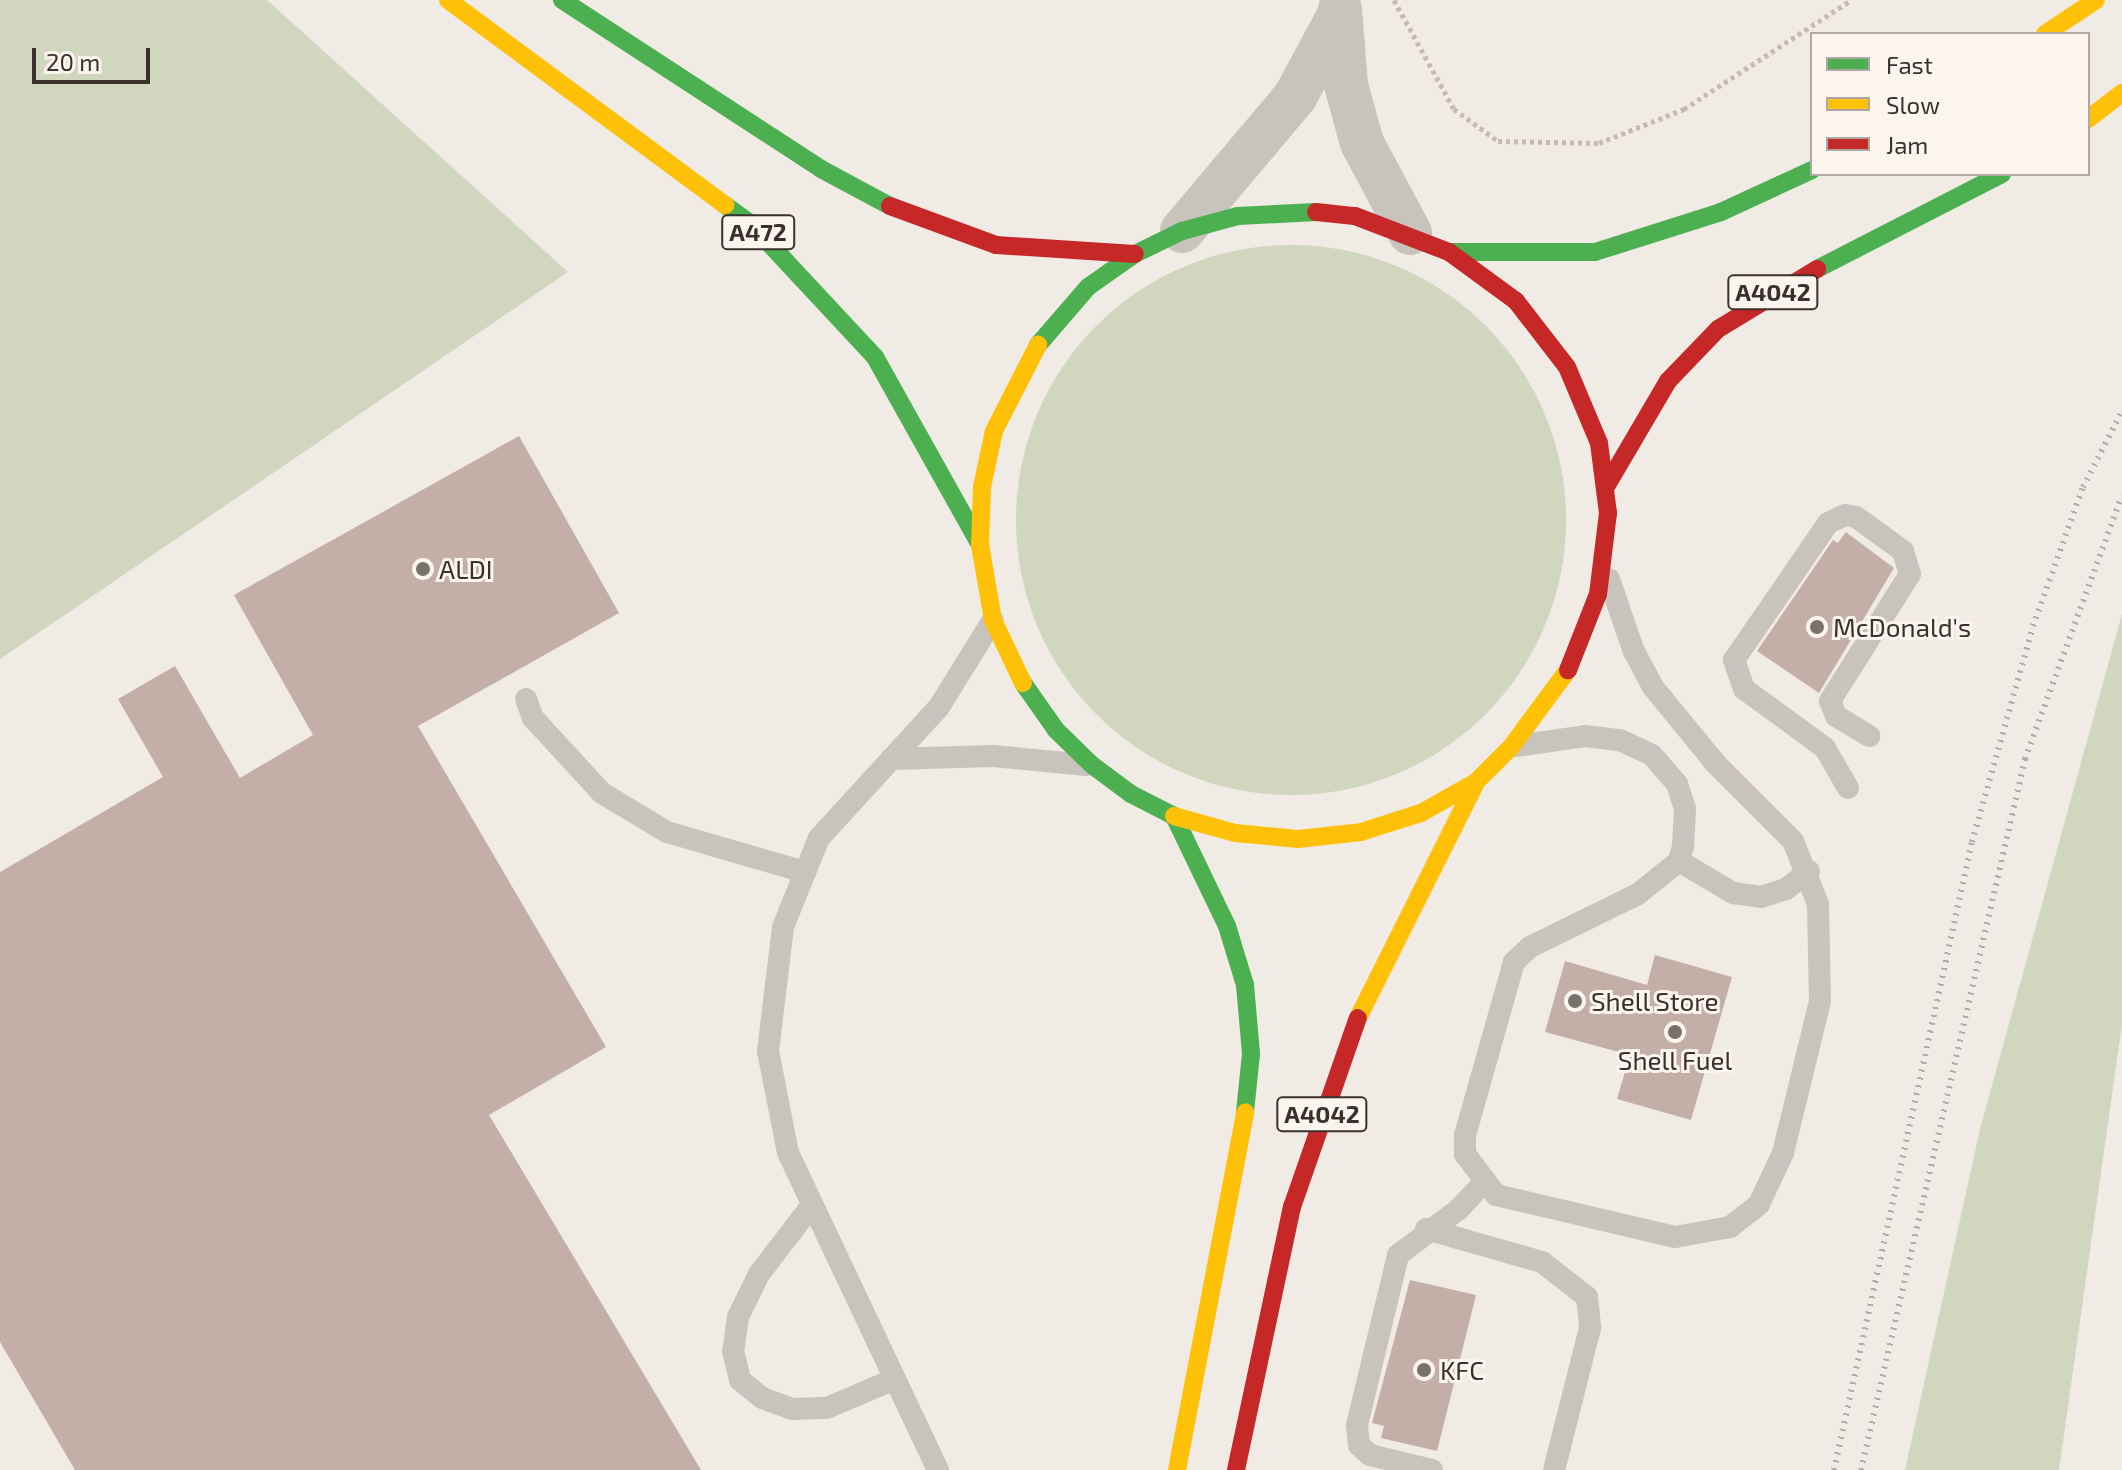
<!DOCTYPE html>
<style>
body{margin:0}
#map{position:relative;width:2122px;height:1470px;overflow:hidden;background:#f0ebe5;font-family:"Exo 2",sans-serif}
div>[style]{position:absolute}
.green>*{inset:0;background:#d1d6bf}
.round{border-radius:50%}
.building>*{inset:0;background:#c3afa7}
.path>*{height:5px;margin-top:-2.5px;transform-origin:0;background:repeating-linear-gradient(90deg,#c2bbb6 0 4px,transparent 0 8px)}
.lane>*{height:22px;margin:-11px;padding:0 11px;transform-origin:11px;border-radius:11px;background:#c9c3be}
.street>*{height:44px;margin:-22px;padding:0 22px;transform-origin:22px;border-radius:22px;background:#c9c3be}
.fast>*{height:18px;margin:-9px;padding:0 9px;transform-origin:9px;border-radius:9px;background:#4caf50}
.slow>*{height:18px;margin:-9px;padding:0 9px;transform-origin:9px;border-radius:9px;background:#ffc107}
.jam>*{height:18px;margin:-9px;padding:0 9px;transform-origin:9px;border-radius:9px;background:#c62828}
.rail>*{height:6px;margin-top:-3px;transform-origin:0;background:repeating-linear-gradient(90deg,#b1aca8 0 2px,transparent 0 8px)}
.dots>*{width:22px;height:22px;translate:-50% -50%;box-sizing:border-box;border:4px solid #fbf5ee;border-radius:50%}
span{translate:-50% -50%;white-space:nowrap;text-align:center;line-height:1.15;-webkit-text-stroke:6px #fbf5ee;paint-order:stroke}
.shield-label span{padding:2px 6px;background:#fbf5ee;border:2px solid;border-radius:6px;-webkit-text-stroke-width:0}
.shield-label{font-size:24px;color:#3b302b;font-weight:700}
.poi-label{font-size:26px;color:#3b302b}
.left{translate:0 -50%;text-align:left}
.legend{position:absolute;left:1810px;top:32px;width:280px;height:144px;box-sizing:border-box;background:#fbf5ee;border:2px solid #aea6a0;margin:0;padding:10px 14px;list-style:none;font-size:24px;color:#3b302b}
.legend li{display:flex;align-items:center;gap:16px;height:40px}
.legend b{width:40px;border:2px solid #aea6a0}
.scale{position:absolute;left:32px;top:48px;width:118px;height:36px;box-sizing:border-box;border:4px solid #3b302b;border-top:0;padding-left:10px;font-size:24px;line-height:28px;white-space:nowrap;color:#3b302b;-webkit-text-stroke:6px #fbf5ee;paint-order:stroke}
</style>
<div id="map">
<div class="green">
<i style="clip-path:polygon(0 0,267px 0,568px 272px,0 659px)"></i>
<i class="round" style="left:1016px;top:245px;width:550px;height:550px"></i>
<i style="clip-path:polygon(2122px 614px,2122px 1024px,2059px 1470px,1905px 1470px,1980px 1129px)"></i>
</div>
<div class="building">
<i style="clip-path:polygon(519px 436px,619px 613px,418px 726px,606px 1047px,489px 1115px,701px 1470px,75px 1470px,0 1342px,0 872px,163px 777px,118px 699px,175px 666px,240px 778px,313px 735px,234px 595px)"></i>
<i style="clip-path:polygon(1846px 532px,1894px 568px,1819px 693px,1757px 651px,1833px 540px,1838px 543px)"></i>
<i style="clip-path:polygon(1655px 955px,1732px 977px,1691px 1120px,1617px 1099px,1630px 1055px,1545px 1032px,1565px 961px,1647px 985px)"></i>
<i style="clip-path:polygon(1410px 1280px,1476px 1295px,1437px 1451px,1381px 1438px,1384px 1426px,1372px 1423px)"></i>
</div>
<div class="path">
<i style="left:1394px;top:0;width:124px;rotate:61.2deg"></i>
<i style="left:1454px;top:109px;width:54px;rotate:36deg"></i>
<i style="left:1498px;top:141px;width:101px;rotate:1.1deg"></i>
<i style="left:1599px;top:143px;width:92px;rotate:-21.8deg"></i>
<i style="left:1684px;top:109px;width:199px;rotate:-33.1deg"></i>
</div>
<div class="lane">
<i style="left:526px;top:699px;width:20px;rotate:70deg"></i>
<i style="left:533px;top:718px;width:102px;rotate:47.4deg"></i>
<i style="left:602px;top:793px;width:76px;rotate:31deg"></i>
<i style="left:667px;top:832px;width:144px;rotate:16.2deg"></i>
<i style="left:1516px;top:746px;width:70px;rotate:-8.2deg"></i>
<i style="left:1585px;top:736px;width:35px;rotate:7deg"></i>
<i style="left:1620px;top:740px;width:35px;rotate:25deg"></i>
<i style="left:1652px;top:755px;width:38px;rotate:49deg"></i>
<i style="left:1677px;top:784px;width:26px;rotate:72deg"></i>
<i style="left:1685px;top:809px;width:37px;rotate:93deg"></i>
<i style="left:1683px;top:846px;width:16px;rotate:105deg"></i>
<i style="left:1679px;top:861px;width:53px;rotate:141.2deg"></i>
<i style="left:1638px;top:894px;width:120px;rotate:153.9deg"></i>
<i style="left:1530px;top:947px;width:22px;rotate:137deg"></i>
<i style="left:1514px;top:962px;width:180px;rotate:105.8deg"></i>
<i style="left:1465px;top:1135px;width:19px;rotate:90deg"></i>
<i style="left:1465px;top:1154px;width:51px;rotate:52.9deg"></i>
<i style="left:1496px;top:1195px;width:184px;rotate:13.2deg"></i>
<i style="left:1675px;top:1237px;width:56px;rotate:-10.3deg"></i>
<i style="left:1730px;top:1227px;width:37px;rotate:-38deg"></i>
<i style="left:1759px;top:1204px;width:56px;rotate:-64.8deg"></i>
<i style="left:1783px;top:1153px;width:156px;rotate:-76.3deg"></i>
<i style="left:1820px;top:1001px;width:97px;rotate:-91.2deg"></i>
<i style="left:1818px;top:904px;width:68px;rotate:-111.6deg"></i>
<i style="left:1793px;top:841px;width:109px;rotate:-135deg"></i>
<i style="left:1716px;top:764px;width:99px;rotate:-129.3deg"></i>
<i style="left:1653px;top:687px;width:40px;rotate:-118deg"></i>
<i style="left:1634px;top:652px;width:77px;rotate:-108.9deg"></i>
<i style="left:891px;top:759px;width:102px;rotate:-1.7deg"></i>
<i style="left:993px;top:756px;width:94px;rotate:5.5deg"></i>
<i style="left:1848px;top:788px;width:46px;rotate:-119.9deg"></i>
<i style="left:1825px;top:748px;width:100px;rotate:-143.9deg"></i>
<i style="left:1744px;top:689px;width:31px;rotate:-109deg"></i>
<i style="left:1734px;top:660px;width:166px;rotate:-55.5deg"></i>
<i style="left:1828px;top:523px;width:19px;rotate:-25deg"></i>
<i style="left:1845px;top:515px;width:11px;rotate:10deg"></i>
<i style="left:1856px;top:517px;width:58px;rotate:35.9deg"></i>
<i style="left:1903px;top:551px;width:24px;rotate:73deg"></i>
<i style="left:1910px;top:574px;width:150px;rotate:122.2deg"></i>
<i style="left:1830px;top:701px;width:16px;rotate:68deg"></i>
<i style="left:1836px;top:716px;width:39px;rotate:31deg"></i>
<i style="left:1679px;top:861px;width:63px;rotate:30.7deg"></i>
<i style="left:1733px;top:893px;width:28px;rotate:8deg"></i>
<i style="left:1761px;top:897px;width:26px;rotate:-18deg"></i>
<i style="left:1786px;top:889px;width:29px;rotate:-38deg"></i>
<i style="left:812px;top:1205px;width:87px;rotate:127.5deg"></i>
<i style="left:759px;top:1274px;width:48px;rotate:116deg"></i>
<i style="left:738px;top:1317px;width:34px;rotate:98deg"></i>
<i style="left:733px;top:1351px;width:30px;rotate:76deg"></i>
<i style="left:740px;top:1380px;width:28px;rotate:39deg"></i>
<i style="left:762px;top:1398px;width:32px;rotate:20deg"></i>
<i style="left:792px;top:1409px;width:35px;rotate:-2deg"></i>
<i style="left:827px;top:1408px;width:74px;rotate:-23.1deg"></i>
<i style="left:1426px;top:1229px;width:121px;rotate:15.9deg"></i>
<i style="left:1542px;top:1262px;width:57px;rotate:37.9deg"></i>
<i style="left:1587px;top:1297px;width:31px;rotate:84deg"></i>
<i style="left:1590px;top:1328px;width:146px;rotate:104.2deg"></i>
<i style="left:938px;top:1470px;width:351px;rotate:-115.3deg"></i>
<i style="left:788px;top:1153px;width:104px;rotate:-101.1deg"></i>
<i style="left:768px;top:1051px;width:125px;rotate:-83.1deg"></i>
<i style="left:783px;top:927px;width:96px;rotate:-68deg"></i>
<i style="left:819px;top:838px;width:178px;rotate:-47.5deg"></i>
<i style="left:939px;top:707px;width:102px;rotate:-58.2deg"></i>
<i style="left:1432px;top:1470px;width:64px;rotate:-166.4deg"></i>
<i style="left:1370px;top:1455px;width:15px;rotate:-138deg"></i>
<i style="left:1359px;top:1445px;width:20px;rotate:-96deg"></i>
<i style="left:1357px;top:1425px;width:175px;rotate:-76.4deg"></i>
<i style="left:1398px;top:1255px;width:76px;rotate:-37deg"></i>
<i style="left:1459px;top:1209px;width:35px;rotate:-47deg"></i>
</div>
<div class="street">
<i style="left:1340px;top:9px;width:76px;rotate:85.5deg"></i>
<i style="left:1346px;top:85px;width:60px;rotate:74.6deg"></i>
<i style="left:1362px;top:143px;width:102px;rotate:61.9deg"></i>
<i style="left:1182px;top:231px;width:175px;rotate:-49.9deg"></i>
<i style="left:1295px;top:97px;width:95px;rotate:-61.8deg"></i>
</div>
<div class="fast">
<i style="left:562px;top:0;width:309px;rotate:33.1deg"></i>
<i style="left:821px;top:169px;width:78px;rotate:28.2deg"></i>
<i style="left:725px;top:205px;width:32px;rotate:36deg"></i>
<i style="left:751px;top:224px;width:182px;rotate:47deg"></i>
<i style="left:875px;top:357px;width:215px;rotate:60.8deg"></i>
<i style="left:1449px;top:252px;width:146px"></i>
<i style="left:1595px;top:252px;width:132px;rotate:-17.6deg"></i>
<i style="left:1721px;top:212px;width:100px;rotate:-24.8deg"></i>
<i style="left:1817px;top:269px;width:208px;rotate:-27.2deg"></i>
<i style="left:1038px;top:345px;width:77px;rotate:-49.2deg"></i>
<i style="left:1088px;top:287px;width:57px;rotate:-35.1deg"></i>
<i style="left:1135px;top:254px;width:52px;rotate:-26.1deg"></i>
<i style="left:1182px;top:231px;width:58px;rotate:-15deg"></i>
<i style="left:1238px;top:216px;width:78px;rotate:-2.9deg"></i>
<i style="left:1023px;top:683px;width:57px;rotate:54.9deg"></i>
<i style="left:1056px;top:730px;width:50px;rotate:44.2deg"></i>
<i style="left:1092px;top:765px;width:49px;rotate:36.6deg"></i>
<i style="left:1131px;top:794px;width:48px;rotate:27.1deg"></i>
<i style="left:1174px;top:816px;width:122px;rotate:64.3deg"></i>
<i style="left:1227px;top:926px;width:62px;rotate:73deg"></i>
<i style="left:1245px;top:985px;width:69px;rotate:85deg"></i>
<i style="left:1251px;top:1054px;width:58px;rotate:95.9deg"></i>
</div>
<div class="slow">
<i style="left:448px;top:0;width:345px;rotate:36.5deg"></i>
<i style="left:2045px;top:34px;width:61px;rotate:-33.7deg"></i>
<i style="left:2088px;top:119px;width:43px;rotate:-37.4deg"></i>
<i style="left:1023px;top:683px;width:70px;rotate:-115.5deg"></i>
<i style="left:993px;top:620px;width:76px;rotate:-99.8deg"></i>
<i style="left:980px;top:545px;width:58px;rotate:-88deg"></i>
<i style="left:982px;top:487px;width:57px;rotate:-77.9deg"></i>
<i style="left:994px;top:431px;width:97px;rotate:-62.9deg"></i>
<i style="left:1174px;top:816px;width:63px;rotate:15.6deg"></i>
<i style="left:1235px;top:833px;width:63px;rotate:5.4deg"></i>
<i style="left:1298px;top:839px;width:63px;rotate:-6.3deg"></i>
<i style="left:1361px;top:832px;width:63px;rotate:-17.6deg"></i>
<i style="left:1421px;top:813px;width:63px;rotate:-29.4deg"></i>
<i style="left:1476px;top:782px;width:49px;rotate:-45deg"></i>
<i style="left:1511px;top:747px;width:96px;rotate:-53.5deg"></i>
<i style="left:1358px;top:1018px;width:264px;rotate:-63.4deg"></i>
<i style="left:1177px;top:1470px;width:364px;rotate:-79.2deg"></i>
</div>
<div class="jam">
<i style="left:890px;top:206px;width:113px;rotate:20.2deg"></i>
<i style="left:996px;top:245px;width:139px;rotate:3.7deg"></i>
<i style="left:1316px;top:212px;width:39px;rotate:6deg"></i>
<i style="left:1355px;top:216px;width:101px;rotate:21deg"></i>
<i style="left:1449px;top:252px;width:83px;rotate:36.2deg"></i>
<i style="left:1516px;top:301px;width:83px;rotate:52.3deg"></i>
<i style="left:1567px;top:367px;width:82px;rotate:67.2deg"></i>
<i style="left:1599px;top:443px;width:71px;rotate:82.7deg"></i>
<i style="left:1608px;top:513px;width:82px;rotate:97deg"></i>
<i style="left:1598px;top:594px;width:82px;rotate:111.5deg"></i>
<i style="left:1607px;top:485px;width:121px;rotate:-59.6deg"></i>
<i style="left:1668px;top:381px;width:72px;rotate:-46.1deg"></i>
<i style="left:1718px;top:329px;width:116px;rotate:-31.2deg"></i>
<i style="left:1236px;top:1470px;width:269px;rotate:-78deg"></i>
<i style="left:1292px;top:1207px;width:200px;rotate:-70.8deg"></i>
</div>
<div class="rail">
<i style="left:1834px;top:1470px;width:643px;rotate:-77.61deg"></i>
<i style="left:1972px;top:842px;width:224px;rotate:-74.2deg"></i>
<i style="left:2033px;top:626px;width:148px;rotate:-70.2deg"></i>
<i style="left:2083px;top:487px;width:85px;rotate:-62.8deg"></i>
<i style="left:1861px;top:1470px;width:730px;rotate:-77.01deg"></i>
<i style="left:2025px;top:759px;width:280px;rotate:-69.8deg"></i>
</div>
<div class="dots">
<i style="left:423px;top:569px;background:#7a716c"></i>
<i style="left:1817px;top:627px;background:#7a716c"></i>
<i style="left:1575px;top:1001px;background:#7a716c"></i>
<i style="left:1675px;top:1032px;background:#7a716c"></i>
<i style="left:1424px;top:1370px;background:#7a716c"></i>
</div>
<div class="shield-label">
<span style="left:758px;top:232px">A472</span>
<span style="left:1773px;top:292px">A4042</span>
<span style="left:1322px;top:1114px">A4042</span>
</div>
<div class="poi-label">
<span class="left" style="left:439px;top:569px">ALDI</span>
<span class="left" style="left:1833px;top:627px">McDonald's</span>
<span class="left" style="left:1591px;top:1001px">Shell Store</span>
<span style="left:1675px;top:1060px">Shell Fuel</span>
<span class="left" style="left:1440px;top:1370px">KFC</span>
</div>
<ul class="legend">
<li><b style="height:10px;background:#4caf50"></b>Fast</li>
<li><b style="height:10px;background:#ffc107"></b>Slow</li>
<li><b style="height:10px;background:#c62828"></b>Jam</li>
</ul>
<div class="scale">20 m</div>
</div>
